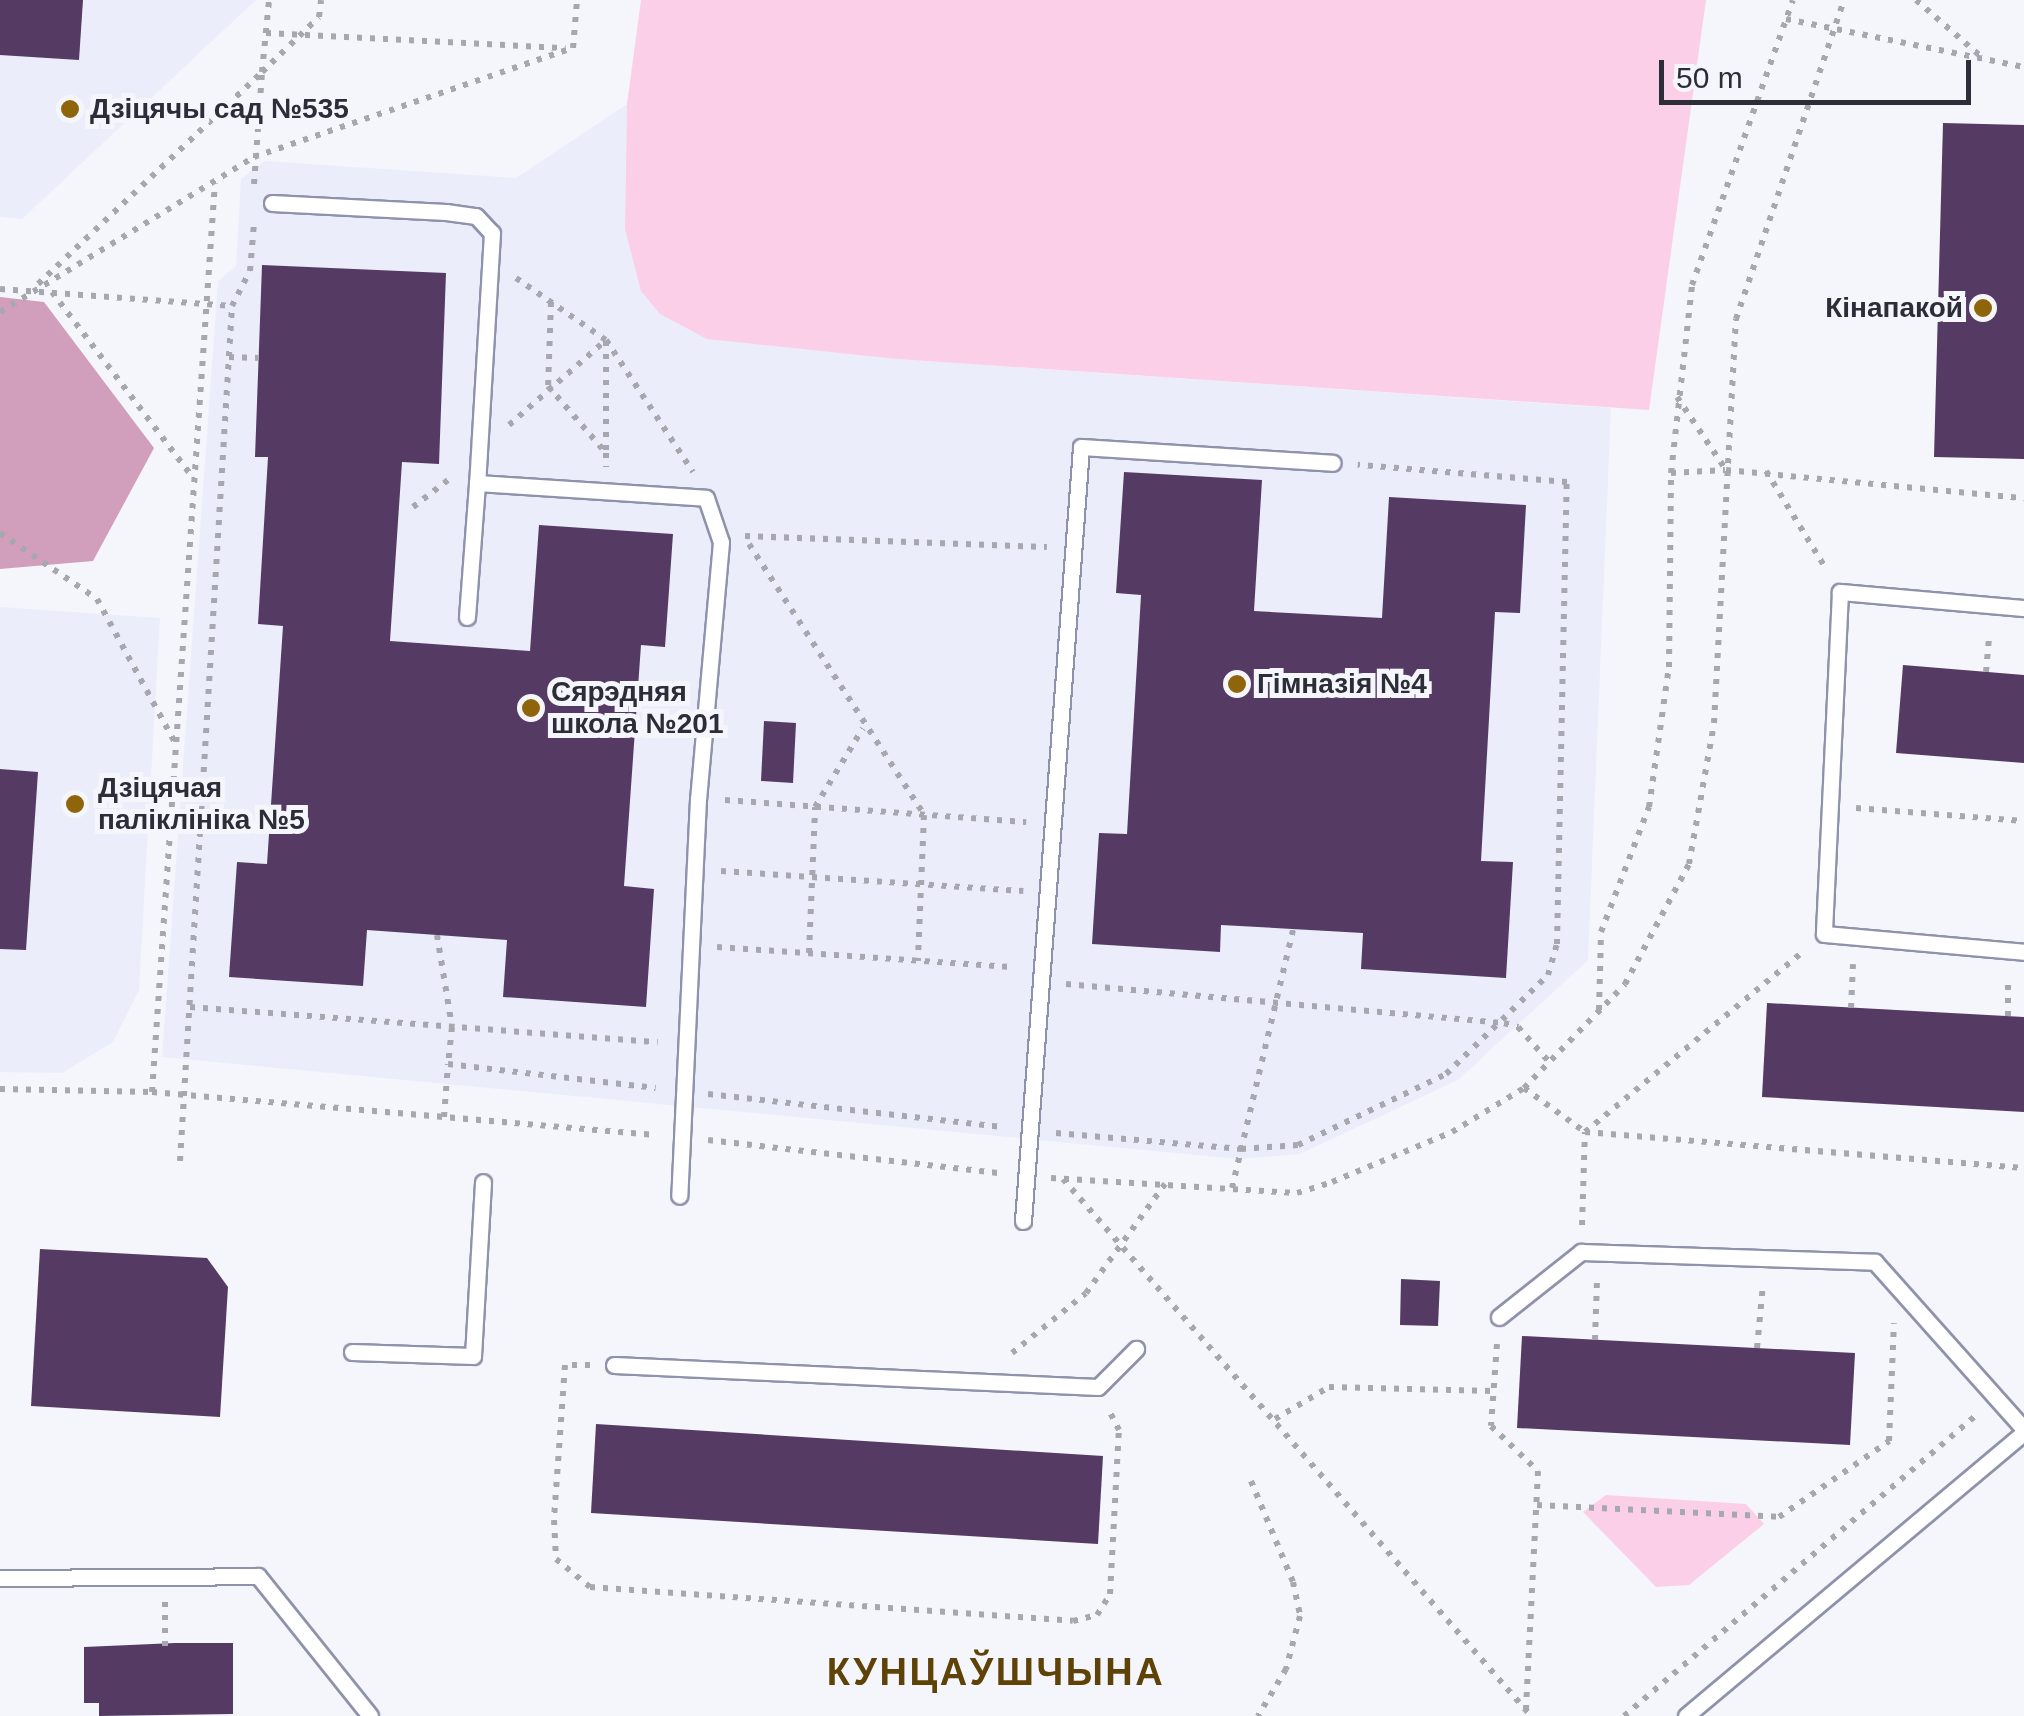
<!DOCTYPE html>
<meta charset="utf-8">
<style>
body{margin:0}
#map{position:relative;width:2024px;height:1716px;overflow:hidden;background:#f5f6fb;font-family:Helvetica,sans-serif}
div>[style]{position:absolute}
.built>*{inset:0;background:#ebedfb}
.green>*{inset:0;background:#fccfe8}
.forest>*{inset:0;background:#d19ebb}
.building>*{inset:0;background:#553b63}
.path>*{height:6px;margin-top:-3px;transform-origin:0;background:repeating-linear-gradient(90deg,#a7a8af 0 5px,transparent 0 13px)}
.roads{filter:drop-shadow(2px 0 #8f92ab) drop-shadow(-2px 0 #8f92ab) drop-shadow(0 2px #8f92ab) drop-shadow(0 -2px #8f92ab)}
.lane>*{height:15px;margin:-7.5px;padding:0 7.5px;transform-origin:7.5px;border-radius:7.5px;background:#fff}
.dots>*{width:28px;height:28px;translate:-50% -50%;box-sizing:border-box;border:5px solid #f5f6fb;border-radius:50%}
span{translate:-50% -50%;white-space:nowrap;text-align:center;line-height:1.15;-webkit-text-stroke:10px #f5f6fb;paint-order:stroke}
.poi-label{font-size:28px;color:#2c2d38;font-weight:700}
.left{translate:0 -50%;text-align:left}
.right{translate:-100% -50%;text-align:right}
.district-label{font-size:38px;color:#5f4207;font-weight:700;letter-spacing:2.5px}
.scale{position:absolute;left:1659px;top:60px;width:312px;height:45px;box-sizing:border-box;border:5px solid #2c2d38;border-top:0;padding-left:12px;font-size:30px;line-height:35px;white-space:nowrap;color:#2c2d38;-webkit-text-stroke:8px #f5f6fb;paint-order:stroke}
</style>
<div id="map">
<div class="built">
<i style="clip-path:polygon(0 0,256px 0,22px 219px,0 217px)"></i>
<i style="clip-path:polygon(627px 104px,625px 229px,897px 359px,1611px 408px,1588px 960px,1458px 1080px,1300px 1154px,1239px 1159px,162px 1057px,218px 281px,236px 266px,241px 179px,265px 161px,516px 178px)"></i>
<i style="clip-path:polygon(0 607px,160px 618px,139px 990px,113px 1042px,62px 1073px,0 1072px)"></i>
</div>
<div class="green">
<i style="clip-path:polygon(641px 0,1706px 0,1649px 410px,897px 359px,707px 339px,660px 314px,641px 291px,625px 229px,627px 104px)"></i>
<i style="clip-path:polygon(1606px 1495px,1746px 1504px,1764px 1524px,1689px 1585px,1656px 1587px,1583px 1512px)"></i>
</div>
<div class="forest">
<i style="clip-path:polygon(0 297px,44px 302px,154px 448px,93px 561px,0 569px)"></i>
</div>
<div class="building">
<i style="clip-path:polygon(0 0,83px 0,79px 60px,0 55px)"></i>
<i style="clip-path:polygon(1943px 123px,2024px 125px,2024px 459px,1934px 457px)"></i>
<i style="clip-path:polygon(262px 265px,446px 273px,439px 464px,402px 462px,390px 641px,530px 651px,539px 525px,673px 534px,665px 647px,641px 645px,624px 886px,654px 889px,646px 1007px,503px 997px,507px 940px,367px 930px,363px 986px,229px 977px,237px 862px,267px 864px,283px 626px,258px 624px,268px 457px,255px 457px)"></i>
<i style="clip-path:polygon(1124px 472px,1262px 480px,1254px 611px,1382px 618px,1389px 497px,1526px 505px,1520px 613px,1495px 612px,1481px 861px,1513px 862px,1506px 978px,1361px 969px,1363px 933px,1221px 925px,1220px 952px,1092px 944px,1099px 833px,1127px 834px,1141px 595px,1116px 593px)"></i>
<i style="clip-path:polygon(1903px 665px,2024px 675px,2024px 763px,1896px 753px)"></i>
<i style="clip-path:polygon(764px 721px,796px 723px,793px 783px,761px 781px)"></i>
<i style="clip-path:polygon(0 769px,38px 772px,26px 950px,0 949px)"></i>
<i style="clip-path:polygon(1767px 1003px,2024px 1017px,2024px 1112px,1762px 1097px)"></i>
<i style="clip-path:polygon(40px 1249px,207px 1258px,228px 1287px,220px 1417px,31px 1406px)"></i>
<i style="clip-path:polygon(1401px 1279px,1440px 1281px,1438px 1326px,1400px 1325px)"></i>
<i style="clip-path:polygon(1522px 1336px,1855px 1353px,1850px 1445px,1517px 1428px)"></i>
<i style="clip-path:polygon(596px 1424px,1103px 1456px,1098px 1544px,591px 1513px)"></i>
<i style="clip-path:polygon(175px 1643px,233px 1643px,233px 1714px,99px 1716px,99px 1703px,84px 1703px,84px 1647px)"></i>
</div>
<div class="path">
<i style="left:1916px;top:0;width:91px;rotate:41deg"></i>
<i style="left:1786px;top:19px;width:243px;rotate:11.4deg"></i>
<i style="left:266px;top:33px;width:300px;rotate:2.9deg"></i>
<i style="left:573px;top:48px;width:48px;rotate:-85.2deg"></i>
<i style="left:254px;top:184px;width:112px;rotate:-85.9deg"></i>
<i style="left:262px;top:72px;width:79px;rotate:-44deg"></i>
<i style="left:319px;top:17px;width:17px;rotate:-83deg"></i>
<i style="left:516px;top:278px;width:109px;rotate:34.6deg"></i>
<i style="left:606px;top:340px;width:158px;rotate:56.6deg"></i>
<i style="left:38px;top:284px;width:308px;rotate:-43.4deg"></i>
<i style="left:262px;top:72px;width:72px;rotate:-84.4deg"></i>
<i style="left:0;top:289px;width:233px;rotate:4.2deg"></i>
<i style="left:52px;top:292px;width:233px;rotate:52.8deg"></i>
<i style="left:551px;top:302px;width:84px;rotate:92deg"></i>
<i style="left:548px;top:386px;width:89px;rotate:49.1deg"></i>
<i style="left:606px;top:453px;width:14px;rotate:90deg"></i>
<i style="left:0;top:312px;width:298px;rotate:-31.4deg"></i>
<i style="left:254px;top:157px;width:337px;rotate:-18.9deg"></i>
<i style="left:606px;top:341px;width:112px;rotate:90deg"></i>
<i style="left:229px;top:357px;width:29px;rotate:2deg"></i>
<i style="left:1677px;top:397px;width:88px;rotate:56.1deg"></i>
<i style="left:1726px;top:470px;width:299px;rotate:5.4deg"></i>
<i style="left:509px;top:425px;width:129px;rotate:-41.2deg"></i>
<i style="left:1766px;top:471px;width:115px;rotate:58.5deg"></i>
<i style="left:1671px;top:473px;width:54px;rotate:-3.2deg"></i>
<i style="left:413px;top:507px;width:44px;rotate:-37.6deg"></i>
<i style="left:0;top:533px;width:117px;rotate:34.2deg"></i>
<i style="left:97px;top:599px;width:162px;rotate:61.5deg"></i>
<i style="left:745px;top:536px;width:302px;rotate:2.1deg"></i>
<i style="left:749px;top:544px;width:323px;rotate:57.1deg"></i>
<i style="left:924px;top:815px;width:146px;rotate:92.4deg"></i>
<i style="left:1986px;top:672px;width:38px;rotate:-85deg"></i>
<i style="left:725px;top:800px;width:302px;rotate:4.2deg"></i>
<i style="left:1856px;top:808px;width:169px;rotate:4.4deg"></i>
<i style="left:721px;top:871px;width:303px;rotate:3.8deg"></i>
<i style="left:437px;top:935px;width:93px;rotate:80.7deg"></i>
<i style="left:452px;top:1027px;width:37px;rotate:96deg"></i>
<i style="left:717px;top:947px;width:298px;rotate:3.9deg"></i>
<i style="left:809px;top:953px;width:146px;rotate:-87.6deg"></i>
<i style="left:815px;top:807px;width:92px;rotate:-58.7deg"></i>
<i style="left:1066px;top:984px;width:440px;rotate:5.1deg"></i>
<i style="left:1504px;top:1023px;width:15px;rotate:16deg"></i>
<i style="left:1518px;top:1027px;width:50px;rotate:48.3deg"></i>
<i style="left:190px;top:1007px;width:469px;rotate:4.3deg"></i>
<i style="left:1851px;top:1008px;width:44px;rotate:-87.4deg"></i>
<i style="left:1599px;top:1010px;width:78px;rotate:-88.5deg"></i>
<i style="left:1601px;top:932px;width:134px;rotate:-69deg"></i>
<i style="left:1649px;top:807px;width:141px;rotate:-81.9deg"></i>
<i style="left:1669px;top:667px;width:194px;rotate:-89.4deg"></i>
<i style="left:1671px;top:473px;width:189px;rotate:-83.6deg"></i>
<i style="left:1692px;top:285px;width:302px;rotate:-70.5deg"></i>
<i style="left:2008px;top:1016px;width:38px;rotate:-90deg"></i>
<i style="left:1524px;top:1088px;width:75px;rotate:35.8deg"></i>
<i style="left:1585px;top:1132px;width:440px;rotate:4.7deg"></i>
<i style="left:0;top:1089px;width:152px;rotate:1.1deg"></i>
<i style="left:152px;top:1092px;width:505px;rotate:4.89deg"></i>
<i style="left:152px;top:1092px;width:911px;rotate:-86.04deg"></i>
<i style="left:708px;top:1094px;width:298px;rotate:6.4deg"></i>
<i style="left:444px;top:1117px;width:53px;rotate:-85.7deg"></i>
<i style="left:448px;top:1064px;width:209px;rotate:6.6deg"></i>
<i style="left:1056px;top:1133px;width:186px;rotate:4.9deg"></i>
<i style="left:1241px;top:1149px;width:57px;rotate:-4deg"></i>
<i style="left:1298px;top:1145px;width:164px;rotate:-25.6deg"></i>
<i style="left:1446px;top:1074px;width:142px;rotate:-44.1deg"></i>
<i style="left:1548px;top:975px;width:32px;rotate:-74deg"></i>
<i style="left:1557px;top:944px;width:462px;rotate:-88.8deg"></i>
<i style="left:1567px;top:482px;width:210px;rotate:-175.3deg"></i>
<i style="left:708px;top:1140px;width:292px;rotate:6.5deg"></i>
<i style="left:180px;top:1161px;width:857px;rotate:-86.52deg"></i>
<i style="left:232px;top:306px;width:39px;rotate:-63deg"></i>
<i style="left:250px;top:271px;width:48px;rotate:-85.2deg"></i>
<i style="left:1051px;top:1178px;width:246px;rotate:3.5deg"></i>
<i style="left:1297px;top:1193px;width:37px;rotate:-17deg"></i>
<i style="left:1332px;top:1182px;width:130px;rotate:-22.6deg"></i>
<i style="left:1452px;top:1132px;width:84px;rotate:-31.4deg"></i>
<i style="left:1524px;top:1088px;width:145px;rotate:-45.8deg"></i>
<i style="left:1625px;top:984px;width:136px;rotate:-61.9deg"></i>
<i style="left:1689px;top:864px;width:143px;rotate:-79.9deg"></i>
<i style="left:1714px;top:723px;width:405px;rotate:-86.9deg"></i>
<i style="left:1736px;top:319px;width:337px;rotate:-71.3deg"></i>
<i style="left:1063px;top:1179px;width:712px;rotate:48.93deg"></i>
<i style="left:1232px;top:1188px;width:266px;rotate:-76.7deg"></i>
<i style="left:1582px;top:1225px;width:93px;rotate:-88.2deg"></i>
<i style="left:1585px;top:1132px;width:284px;rotate:-39.6deg"></i>
<i style="left:1595px;top:1340px;width:59px;rotate:-88.1deg"></i>
<i style="left:1497px;top:1344px;width:82px;rotate:94.2deg"></i>
<i style="left:1491px;top:1426px;width:65px;rotate:43.8deg"></i>
<i style="left:1538px;top:1471px;width:239px;rotate:92.9deg"></i>
<i style="left:1757px;top:1348px;width:63px;rotate:-84.6deg"></i>
<i style="left:1012px;top:1353px;width:95px;rotate:-39deg"></i>
<i style="left:1086px;top:1293px;width:135px;rotate:-54.1deg"></i>
<i style="left:590px;top:1365px;width:25px;rotate:180deg"></i>
<i style="left:565px;top:1365px;width:155px;rotate:94.1deg"></i>
<i style="left:554px;top:1520px;width:39px;rotate:87deg"></i>
<i style="left:556px;top:1559px;width:44px;rotate:39.5deg"></i>
<i style="left:590px;top:1587px;width:484px;rotate:4deg"></i>
<i style="left:1073px;top:1621px;width:25px;rotate:-14deg"></i>
<i style="left:1097px;top:1615px;width:25px;rotate:-58deg"></i>
<i style="left:1110px;top:1594px;width:164px;rotate:-86.9deg"></i>
<i style="left:1119px;top:1430px;width:22px;rotate:-117deg"></i>
<i style="left:1275px;top:1419px;width:63px;rotate:-30.7deg"></i>
<i style="left:1329px;top:1387px;width:164px;rotate:1.4deg"></i>
<i style="left:1251px;top:1481px;width:109px;rotate:67.4deg"></i>
<i style="left:1293px;top:1582px;width:35px;rotate:78deg"></i>
<i style="left:1300px;top:1616px;width:55px;rotate:104.8deg"></i>
<i style="left:1286px;top:1669px;width:55px;rotate:120.8deg"></i>
<i style="left:1537px;top:1505px;width:242px;rotate:2.8deg"></i>
<i style="left:1779px;top:1517px;width:134px;rotate:-34.6deg"></i>
<i style="left:1889px;top:1441px;width:118px;rotate:-87.6deg"></i>
<i style="left:165px;top:1602px;width:48px;rotate:90deg"></i>
<i style="left:1624px;top:1716px;width:463px;rotate:-40.5deg"></i>
</div>
<div class="roads">
<div class="lane">
<i style="left:272px;top:203px;width:174px;rotate:3deg"></i>
<i style="left:446px;top:212px;width:30px;rotate:8deg"></i>
<i style="left:476px;top:216px;width:23px;rotate:47deg"></i>
<i style="left:492px;top:233px;width:250px;rotate:93.4deg"></i>
<i style="left:477px;top:483px;width:229px;rotate:3.7deg"></i>
<i style="left:706px;top:498px;width:46px;rotate:71.2deg"></i>
<i style="left:721px;top:542px;width:258px;rotate:95.1deg"></i>
<i style="left:698px;top:799px;width:397px;rotate:92.7deg"></i>
<i style="left:2024px;top:608px;width:185px;rotate:-175deg"></i>
<i style="left:1840px;top:592px;width:342px;rotate:92.7deg"></i>
<i style="left:1824px;top:934px;width:201px;rotate:5.1deg"></i>
<i style="left:467px;top:617px;width:134px;rotate:-85.7deg"></i>
<i style="left:1023px;top:1221px;width:776px;rotate:-85.71deg"></i>
<i style="left:1081px;top:447px;width:252px;rotate:3.6deg"></i>
<i style="left:1499px;top:1317px;width:105px;rotate:-38.4deg"></i>
<i style="left:1581px;top:1252px;width:294px;rotate:1.9deg"></i>
<i style="left:1875px;top:1262px;width:224px;rotate:48.3deg"></i>
<i style="left:352px;top:1352px;width:121px;rotate:1.9deg"></i>
<i style="left:473px;top:1356px;width:174px;rotate:-86.7deg"></i>
<i style="left:614px;top:1365px;width:484px;rotate:2.6deg"></i>
<i style="left:1098px;top:1387px;width:54px;rotate:-45deg"></i>
<i style="left:0;top:1578px;width:258px;rotate:-0.4deg"></i>
<i style="left:258px;top:1576px;width:179px;rotate:51.3deg"></i>
<i style="left:1686px;top:1716px;width:441px;rotate:-40deg"></i>
</div>
</div>
<div class="dots">
<i style="left:70px;top:109px;background:#8f650b"></i>
<i style="left:1983px;top:308px;background:#8f650b"></i>
<i style="left:1237px;top:684px;background:#8f650b"></i>
<i style="left:531px;top:708px;background:#8f650b"></i>
<i style="left:75px;top:804px;background:#8f650b"></i>
</div>
<div class="poi-label">
<span class="left" style="left:90px;top:109px">Дзіцячы сад №535</span>
<span class="right" style="left:1963px;top:308px">Кінапакой</span>
<span class="left" style="left:1257px;top:684px">Гімназія №4</span>
<span class="left" style="left:551px;top:708px">Сярэдняя<br>школа №201</span>
<span class="left" style="left:98px;top:804px">Дзіцячая<br>паліклініка №5</span>
</div>
<div class="district-label">
<span style="left:996px;top:1673px">КУНЦАЎШЧЫНА</span>
</div>
<div class="scale">50 m</div>
</div>
